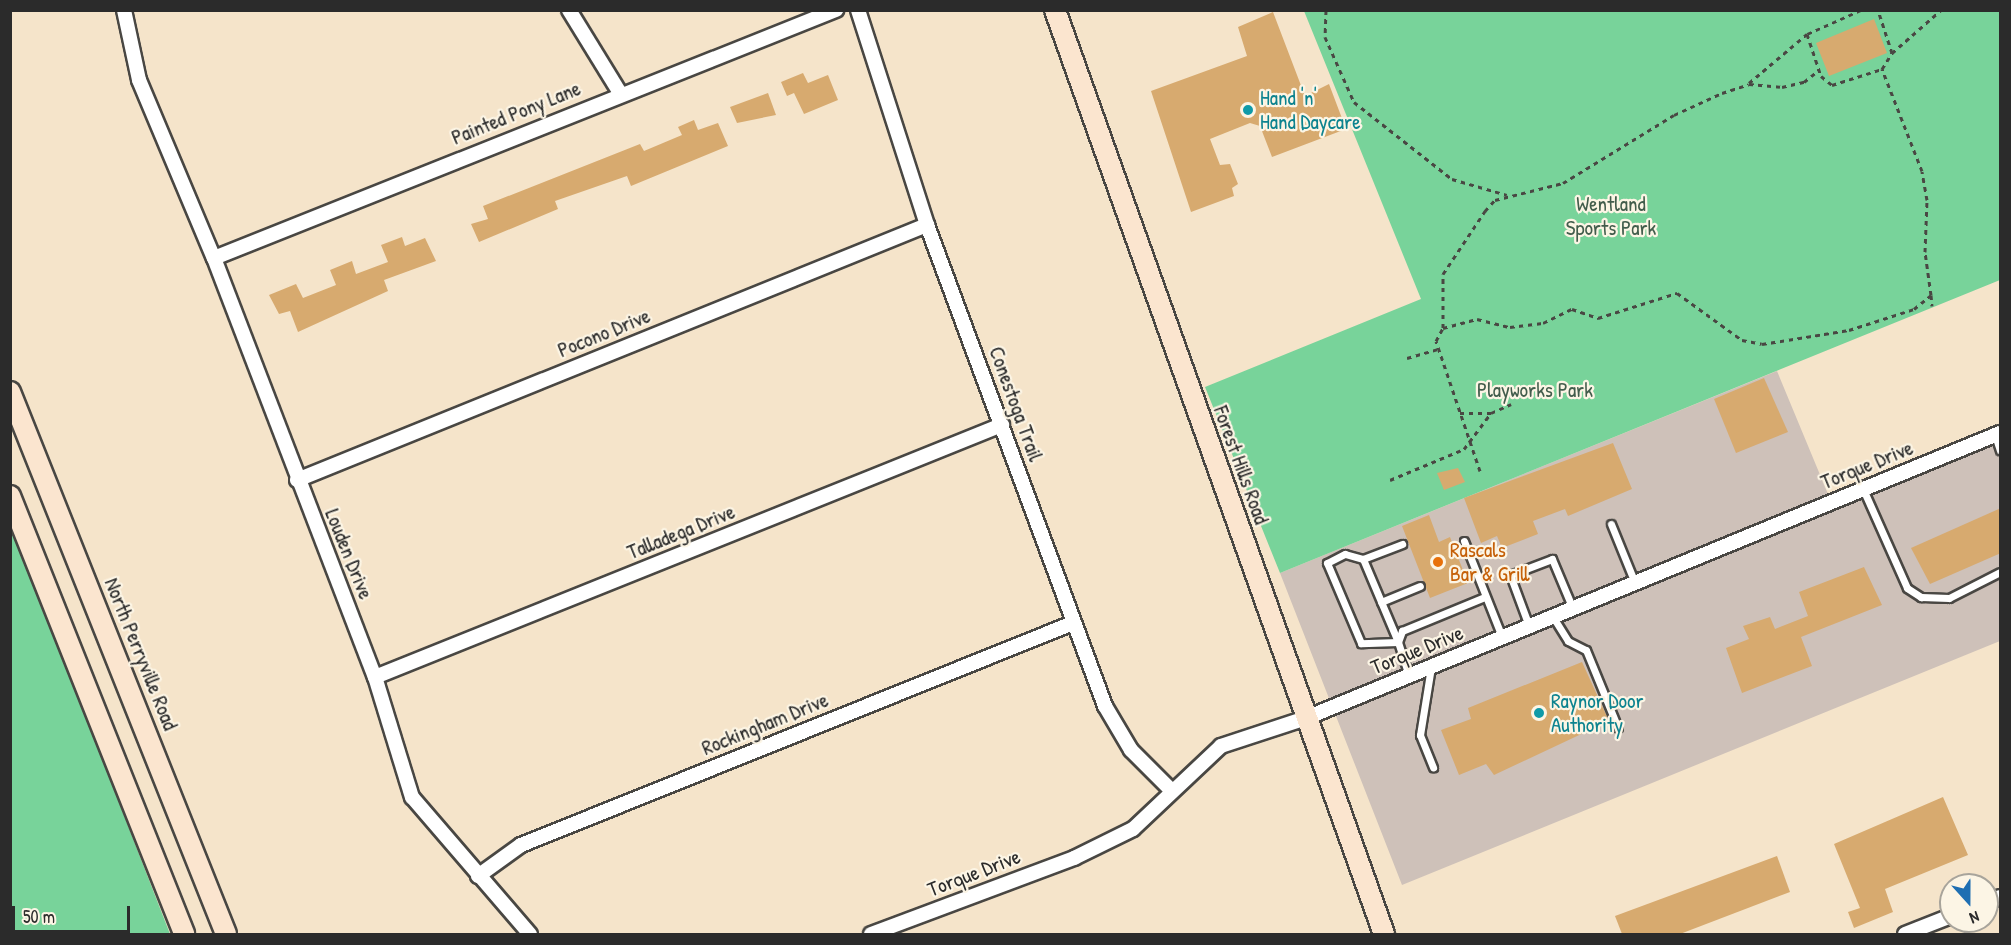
<!DOCTYPE html>
<style>
body{margin:0}
#map{position:relative;width:2011px;height:945px;overflow:hidden;background:#f5e4ca;font-family:"Patrick Hand",sans-serif}
div>[style]{position:absolute}
.industrial>*{inset:0;background:#cec1b9}
.green>*{inset:0;background:#78d39a}
.building>*{inset:0;background:#d7aa6f}
.path>*{height:3px;margin-top:-1.5px;transform-origin:0;background:repeating-linear-gradient(90deg,#494743 0 4.5px,transparent 0 9px)}
.roads{filter:drop-shadow(2px 0 #494743) drop-shadow(-2px 0 #494743) drop-shadow(0 2px #494743) drop-shadow(0 -2px #494743)}
.lane>*{height:7px;margin:-3.5px;padding:0 3.5px;transform-origin:3.5px;border-radius:3.5px;background:#fff}
.street>*{height:14px;margin:-7px;padding:0 7px;transform-origin:7px;border-radius:7px;background:#fff}
.secondary>*{height:20px;margin:-10px;padding:0 10px;transform-origin:10px;border-radius:10px;background:#fbe5cf}
.dots>*{width:16px;height:16px;translate:-50% -50%;box-sizing:border-box;border:3px solid #fcf5e5;border-radius:50%}
span{translate:-50% -50%;white-space:nowrap;text-align:center;line-height:1.15;-webkit-text-stroke:4.5px #fcf5e5;paint-order:stroke}
.culture-label{font-size:21px;color:#0d838f}
.left{translate:0 -50%;text-align:left}
.street-label{font-size:21px;color:#2b2b2b}
.park-label{font-size:21px;color:#425d4c}
.food-label{font-size:21px;color:#c56008}
.frame{position:absolute;inset:0;border:12px solid #2b2b2b;pointer-events:none}
.north{position:absolute;left:1939px;top:873px;width:60px;height:60px;box-sizing:border-box;background:#fcf5e5;border:2px solid #a8a49b;border-radius:50%;rotate:159deg;font-size:16px;font-weight:700;line-height:24px;text-align:center;color:#2b2b2b}
.north::after{content:'';display:block;margin:auto;width:21px;height:27px;background:#1f6fb2;clip-path:polygon(50% 0,100% 100%,50% 72%,0 100%)}
.scale{position:absolute;left:12px;top:906px;width:118px;height:27px;box-sizing:border-box;border:3px solid #2b2b2b;border-top:0;padding-left:8px;font-size:18px;line-height:21px;white-space:nowrap;color:#2b2b2b;-webkit-text-stroke:4px #fcf5e5;paint-order:stroke}
</style>
<div id="map">
<div class="industrial">
<i style="clip-path:polygon(1777px 371px,1828px 494px,2000px 425px,2000px 641px,1402px 885px,1280px 573px)"></i>
</div>
<div class="green">
<i style="clip-path:polygon(1304px 11px,2000px 11px,2000px 280px,1280px 573px,1205px 387px,1421px 299px)"></i>
<i style="clip-path:polygon(11px 524px,170px 934px,11px 934px)"></i>
</div>
<div class="building">
<i style="clip-path:polygon(1273px 12px,1305px 96px,1329px 84px,1346px 129px,1272px 157px,1260px 126px,1250px 123px,1210px 139px,1220px 165px,1230px 164px,1238px 184px,1232px 188px,1234px 196px,1191px 212px,1151px 91px,1247px 56px,1238px 27px)"></i>
<i style="clip-path:polygon(1874px 19px,1887px 53px,1829px 76px,1816px 43px)"></i>
<i style="clip-path:polygon(803px 73px,808px 83px,828px 75px,838px 100px,804px 114px,794px 93px,787px 96px,781px 82px)"></i>
<i style="clip-path:polygon(768px 93px,776px 115px,737px 123px,730px 107px)"></i>
<i style="clip-path:polygon(694px 120px,698px 130px,718px 123px,728px 146px,631px 186px,627px 176px,555px 201px,558px 209px,479px 242px,471px 224px,488px 219px,483px 206px,640px 144px,644px 151px,682px 135px,678px 127px)"></i>
<i style="clip-path:polygon(402px 237px,405px 246px,425px 238px,436px 261px,384px 280px,388px 291px,298px 332px,290px 311px,279px 314px,269px 295px,296px 284px,303px 298px,336px 285px,330px 270px,352px 261px,356px 274px,388px 262px,381px 245px)"></i>
<i style="clip-path:polygon(1764px 378px,1788px 432px,1736px 453px,1714px 399px)"></i>
<i style="clip-path:polygon(1613px 443px,1632px 489px,1568px 516px,1565px 509px,1533px 521px,1538px 534px,1502px 548px,1497px 536px,1481px 543px,1464px 498px)"></i>
<i style="clip-path:polygon(1458px 468px,1465px 482px,1444px 490px,1437px 473px)"></i>
<i style="clip-path:polygon(2001px 508px,2001px 553px,1930px 584px,1911px 548px)"></i>
<i style="clip-path:polygon(1429px 515px,1439px 542px,1450px 537px,1468px 583px,1430px 598px,1402px 526px)"></i>
<i style="clip-path:polygon(1864px 567px,1882px 605px,1801px 637px,1812px 666px,1742px 693px,1726px 648px,1749px 639px,1743px 626px,1770px 617px,1775px 629px,1808px 616px,1799px 592px)"></i>
<i style="clip-path:polygon(1582px 662px,1609px 721px,1494px 775px,1486px 764px,1459px 775px,1441px 730px,1471px 719px,1468px 708px)"></i>
<i style="clip-path:polygon(1943px 797px,1968px 855px,1885px 889px,1893px 912px,1854px 928px,1848px 912px,1860px 908px,1834px 844px)"></i>
<i style="clip-path:polygon(1777px 856px,1790px 892px,1680px 934px,1622px 934px,1615px 916px)"></i>
</div>
<div class="path">
<i style="left:1326px;top:10px;width:27px;rotate:92deg"></i>
<i style="left:1325px;top:37px;width:71px;rotate:66deg"></i>
<i style="left:1354px;top:102px;width:125px;rotate:38.2deg"></i>
<i style="left:1452px;top:179px;width:57px;rotate:16.2deg"></i>
<i style="left:1861px;top:10px;width:59px;rotate:156deg"></i>
<i style="left:1807px;top:34px;width:44px;rotate:71.6deg"></i>
<i style="left:1821px;top:76px;width:14px;rotate:39deg"></i>
<i style="left:1832px;top:85px;width:52px;rotate:-17.7deg"></i>
<i style="left:1882px;top:69px;width:19px;rotate:-58deg"></i>
<i style="left:1892px;top:53px;width:45px;rotate:-108deg"></i>
<i style="left:1892px;top:53px;width:65px;rotate:-41.3deg"></i>
<i style="left:1749px;top:83px;width:76px;rotate:-40.2deg"></i>
<i style="left:1931px;top:295px;width:11px;rotate:85deg"></i>
<i style="left:1443px;top:328px;width:35px;rotate:-15deg"></i>
<i style="left:1477px;top:319px;width:34px;rotate:14deg"></i>
<i style="left:1510px;top:327px;width:33px;rotate:-7deg"></i>
<i style="left:1543px;top:323px;width:32px;rotate:-26deg"></i>
<i style="left:1572px;top:309px;width:28px;rotate:19deg"></i>
<i style="left:1598px;top:318px;width:83px;rotate:-17.6deg"></i>
<i style="left:1677px;top:293px;width:80px;rotate:35.9deg"></i>
<i style="left:1742px;top:340px;width:20px;rotate:11deg"></i>
<i style="left:1762px;top:344px;width:88px;rotate:-9.1deg"></i>
<i style="left:1849px;top:330px;width:68px;rotate:-17.9deg"></i>
<i style="left:1914px;top:309px;width:22px;rotate:-39deg"></i>
<i style="left:1931px;top:295px;width:43px;rotate:-97.9deg"></i>
<i style="left:1925px;top:252px;width:52px;rotate:-87.8deg"></i>
<i style="left:1927px;top:200px;width:29px;rotate:-100deg"></i>
<i style="left:1922px;top:171px;width:110px;rotate:-111.4deg"></i>
<i style="left:1407px;top:358px;width:32px;rotate:-16deg"></i>
<i style="left:1460px;top:413px;width:31px"></i>
<i style="left:1480px;top:471px;width:137px;rotate:-108.7deg"></i>
<i style="left:1436px;top:341px;width:15px;rotate:-62deg"></i>
<i style="left:1443px;top:328px;width:54px;rotate:-90deg"></i>
<i style="left:1443px;top:274px;width:76px;rotate:-56.3deg"></i>
<i style="left:1485px;top:211px;width:15px;rotate:-48deg"></i>
<i style="left:1495px;top:200px;width:70px;rotate:-14deg"></i>
<i style="left:1563px;top:183px;width:130px;rotate:-31.5deg"></i>
<i style="left:1674px;top:115px;width:53px;rotate:-24.6deg"></i>
<i style="left:1722px;top:93px;width:28px;rotate:-18deg"></i>
<i style="left:1749px;top:84px;width:33px;rotate:5deg"></i>
<i style="left:1782px;top:87px;width:23px;rotate:-13deg"></i>
<i style="left:1804px;top:82px;width:19px;rotate:-39deg"></i>
<i style="left:1390px;top:480px;width:80px;rotate:-22.7deg"></i>
<i style="left:1464px;top:449px;width:45px;rotate:-53.1deg"></i>
<i style="left:1491px;top:413px;width:22px;rotate:-24deg"></i>
</div>
<div class="roads">
<div class="lane">
<i style="left:1995px;top:435px;width:16px;rotate:72deg"></i>
<i style="left:1863px;top:489px;width:108px;rotate:66deg"></i>
<i style="left:1907px;top:588px;width:17px;rotate:33deg"></i>
<i style="left:1921px;top:597px;width:28px;rotate:2deg"></i>
<i style="left:1949px;top:598px;width:57px;rotate:-27deg"></i>
<i style="left:1611px;top:524px;width:64px;rotate:67.9deg"></i>
<i style="left:1464px;top:541px;width:103px;rotate:68.4deg"></i>
<i style="left:1363px;top:559px;width:42px;rotate:-21deg"></i>
<i style="left:1381px;top:602px;width:42px;rotate:-22.3deg"></i>
<i style="left:1553px;top:617px;width:28px;rotate:58deg"></i>
<i style="left:1568px;top:641px;width:20px;rotate:27deg"></i>
<i style="left:1586px;top:650px;width:84px;rotate:67.7deg"></i>
<i style="left:1529px;top:626px;width:54px;rotate:-110.4deg"></i>
<i style="left:1510px;top:575px;width:45px;rotate:-20.9deg"></i>
<i style="left:1552px;top:559px;width:54px;rotate:67.2deg"></i>
<i style="left:1398px;top:642px;width:37px;rotate:178deg"></i>
<i style="left:1361px;top:643px;width:87px;rotate:-113deg"></i>
<i style="left:1327px;top:563px;width:20px;rotate:-27deg"></i>
<i style="left:1345px;top:554px;width:19px;rotate:16deg"></i>
<i style="left:1363px;top:559px;width:90px;rotate:67.1deg"></i>
<i style="left:1398px;top:642px;width:36px;rotate:72deg"></i>
<i style="left:1398px;top:642px;width:12px;rotate:-70deg"></i>
<i style="left:1402px;top:631px;width:90px;rotate:-22.3deg"></i>
<i style="left:1431px;top:667px;width:69px;rotate:99.2deg"></i>
<i style="left:1420px;top:735px;width:35px;rotate:68deg"></i>
</div>
<div class="street">
<i style="left:124px;top:10px;width:72px;rotate:77.9deg"></i>
<i style="left:139px;top:80px;width:193px;rotate:67.2deg"></i>
<i style="left:214px;top:258px;width:449px;rotate:69deg"></i>
<i style="left:375px;top:677px;width:126px;rotate:72.9deg"></i>
<i style="left:412px;top:797px;width:181px;rotate:49.3deg"></i>
<i style="left:569px;top:10px;width:97px;rotate:58.4deg"></i>
<i style="left:858px;top:10px;width:226px;rotate:72.2deg"></i>
<i style="left:927px;top:225px;width:513px;rotate:69.69deg"></i>
<i style="left:1105px;top:706px;width:51px;rotate:59.4deg"></i>
<i style="left:1131px;top:750px;width:58px;rotate:45deg"></i>
<i style="left:214px;top:258px;width:670px;rotate:-21.74deg"></i>
<i style="left:297px;top:480px;width:680px;rotate:-22.04deg"></i>
<i style="left:375px;top:677px;width:676px;rotate:-21.9deg"></i>
<i style="left:478px;top:876px;width:53px;rotate:-35.8deg"></i>
<i style="left:521px;top:845px;width:595px;rotate:-21.91deg"></i>
<i style="left:1987px;top:902px;width:14px;rotate:-21deg"></i>
<i style="left:871px;top:934px;width:217px;rotate:-20.5deg"></i>
<i style="left:1074px;top:858px;width:66px;rotate:-26.2deg"></i>
<i style="left:1133px;top:829px;width:121px;rotate:-43.3deg"></i>
<i style="left:1221px;top:746px;width:89px;rotate:-18.2deg"></i>
<i style="left:1306px;top:718px;width:750px;rotate:-22.33deg"></i>
<i style="left:1905px;top:934px;width:49px;rotate:-21.4deg"></i>
</div>
<div class="secondary">
<i style="left:1055px;top:10px;width:981px;rotate:70.4deg"></i>
<i style="left:10px;top:392px;width:583px;rotate:68.27deg"></i>
<i style="left:10px;top:496px;width:471px;rotate:68.3deg"></i>
</div>
</div>
<div class="dots">
<i style="left:1248px;top:110px;background:#0f9aa8"></i>
<i style="left:1438px;top:562px;background:#e8710a"></i>
<i style="left:1539px;top:713px;background:#0f9aa8"></i>
</div>
<div class="culture-label">
<span class="left" style="left:1260px;top:110px">Hand 'n'<br>Hand Daycare</span>
<span class="left" style="left:1551px;top:713px">Raynor Door<br>Authority</span>
</div>
<div class="street-label">
<span style="left:516px;top:113px;rotate:-22deg">Painted Pony Lane</span>
<span style="left:604px;top:333px;rotate:-22deg">Pocono Drive</span>
<span style="left:1016px;top:404px;rotate:70deg">Conestoga Trail</span>
<span style="left:1241px;top:465px;rotate:70deg">Forest Hills Road</span>
<span style="left:1867px;top:465px;rotate:-22deg">Torque Drive</span>
<span style="left:681px;top:532px;rotate:-22deg">Talladega Drive</span>
<span style="left:349px;top:554px;rotate:68deg">Louden Drive</span>
<span style="left:1417px;top:650px;rotate:-22deg">Torque Drive</span>
<span style="left:141px;top:654px;rotate:68deg">North Perryville Road</span>
<span style="left:765px;top:724px;rotate:-22deg">Rockingham Drive</span>
<span style="left:974px;top:873px;rotate:-21deg">Torque Drive</span>
</div>
<div class="park-label">
<span style="left:1611px;top:216px">Wentland<br>Sports Park</span>
<span style="left:1535px;top:390px">Playworks Park</span>
</div>
<div class="food-label">
<span class="left" style="left:1450px;top:562px">Rascals<br>Bar &amp; Grill</span>
</div>
<div class="frame"></div>
<div class="north">N</div>
<div class="scale">50 m</div>
</div>
